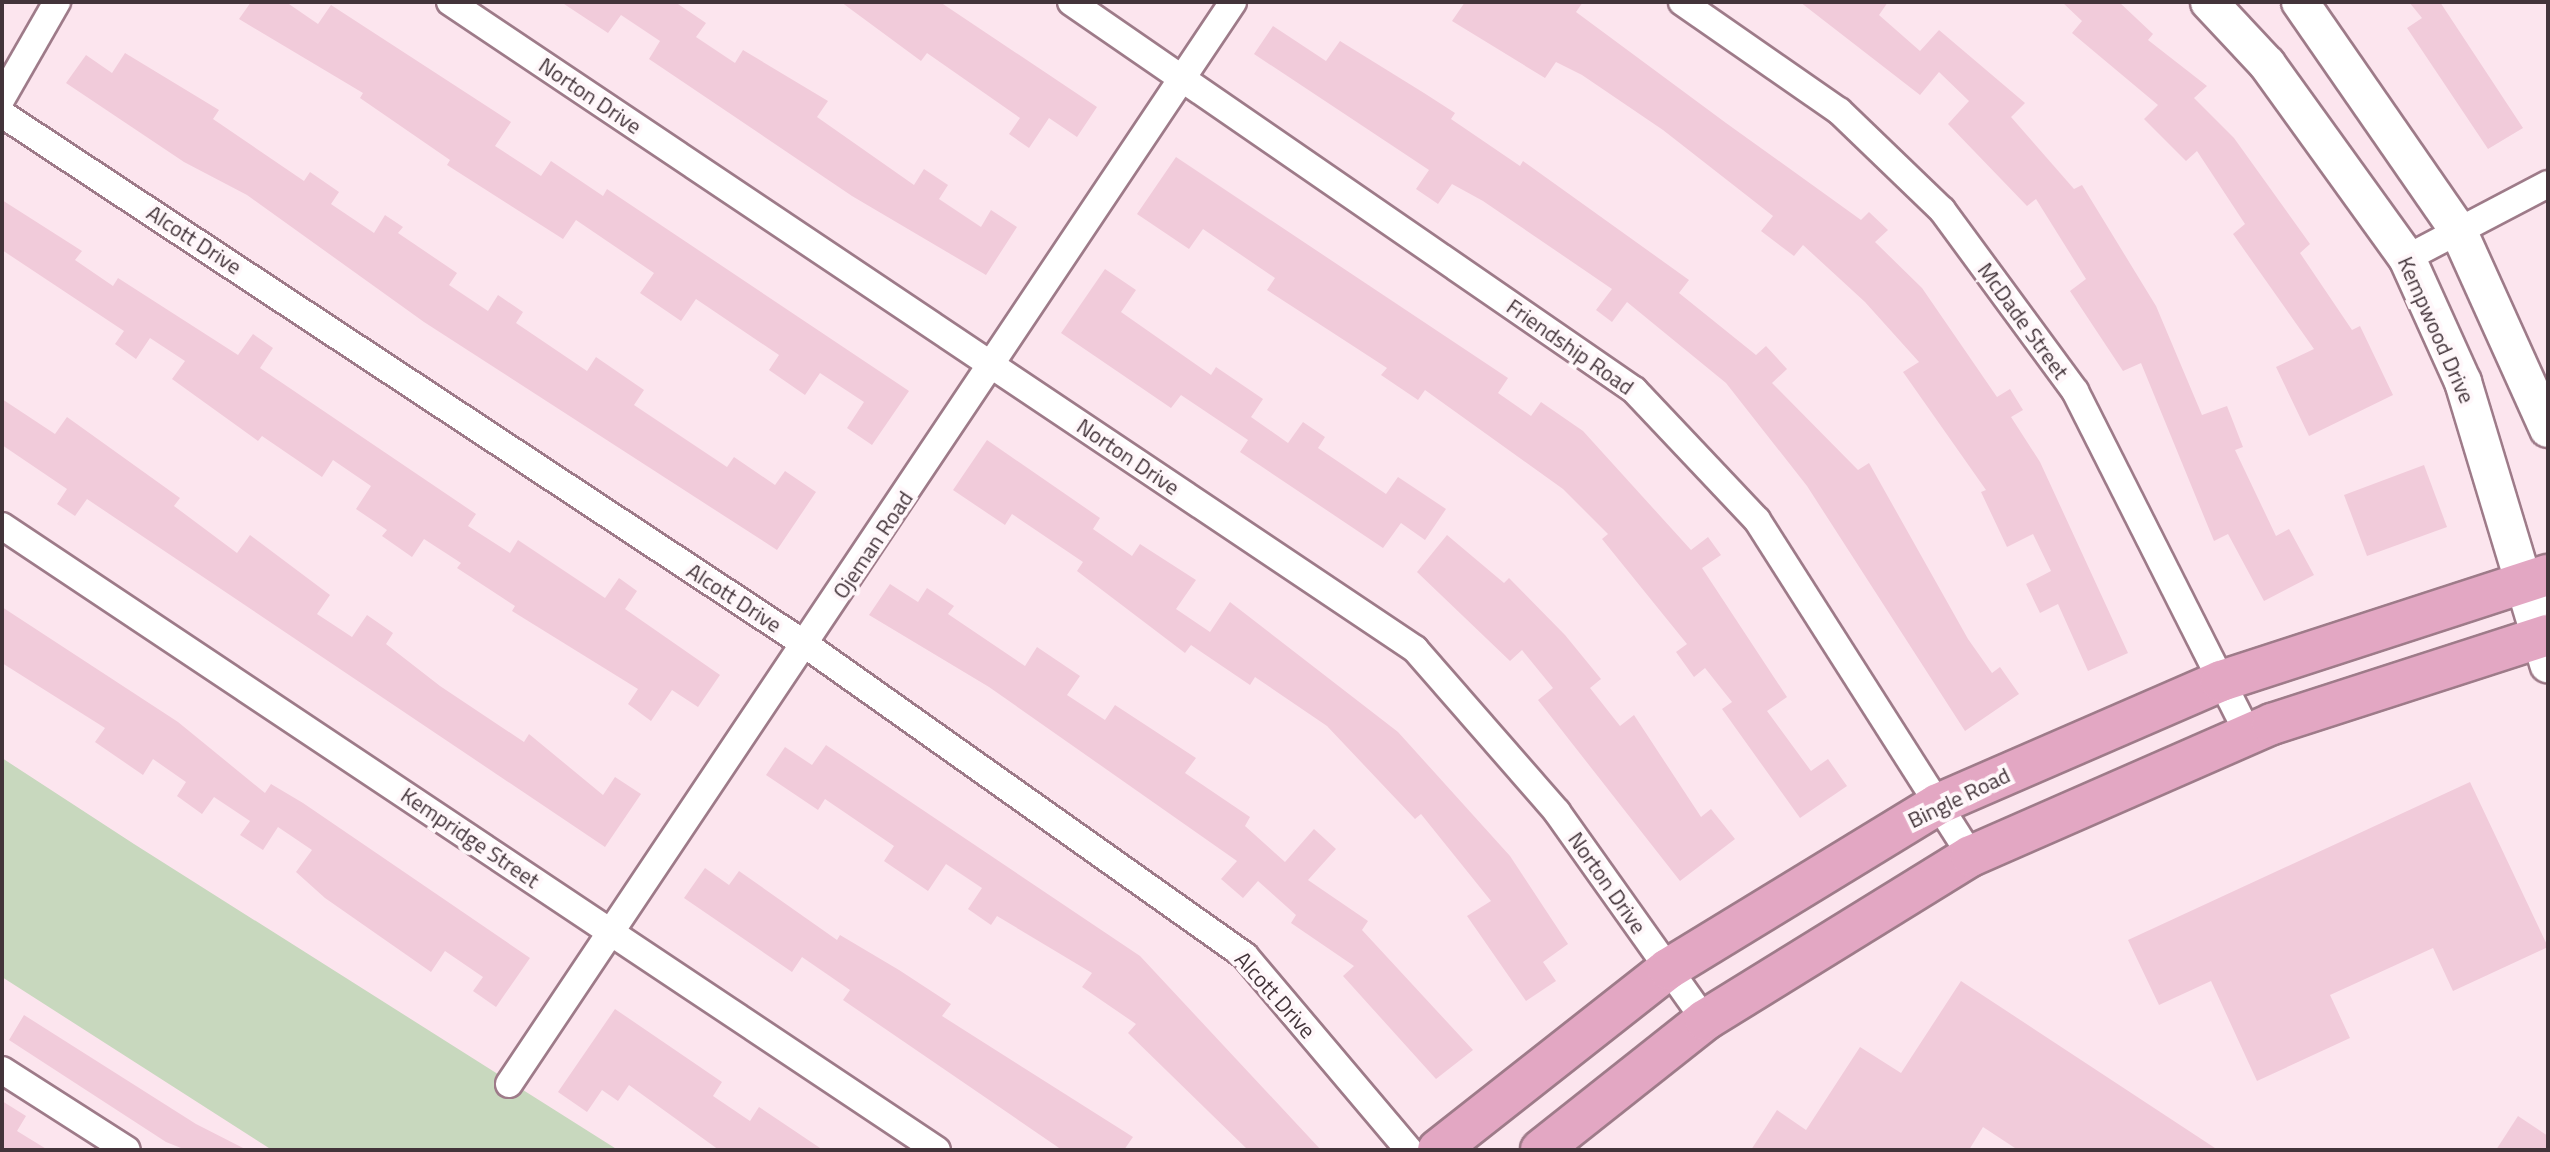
<!DOCTYPE html>
<style>
body{margin:0}
#map{position:relative;width:2550px;height:1152px;overflow:hidden;background:#fce5ee;font-family:"Titillium Web",sans-serif}
div>[style]{position:absolute}
.green>*{inset:0;background:#c8d8be}
.building>*{inset:0;background:#f1cbda}
.roads{filter:drop-shadow(2px 0 #9e7b89) drop-shadow(-2px 0 #9e7b89) drop-shadow(0 2px #9e7b89) drop-shadow(0 -2px #9e7b89)}
.minor>*{height:26px;margin:-13px;padding:0 13px;transform-origin:13px;border-radius:13px;background:#fff}
.secondary>*{height:36px;margin:-18px;padding:0 18px;transform-origin:18px;border-radius:18px;background:#fff}
.primary>*{height:40px;margin:-20px;padding:0 20px;transform-origin:20px;border-radius:20px;background:#e3a7c3}
span{translate:-50% -50%;white-space:nowrap;text-align:center;line-height:1.15;-webkit-text-stroke:8px #fff7fa;paint-order:stroke}
.street-label{font-size:22px;color:#43343a}
.frame{position:absolute;inset:0;border:4px solid #43343a;pointer-events:none}
</style>
<div id="map">
<div class="green">
<i style="clip-path:polygon(2px 758px,134px 844px,618px 1150px,272px 1150px,2px 977px)"></i>
</div>
<div class="building">
<i style="clip-path:polygon(251px 2px,286px 2px,318px 24px,331px 5px,511px 122px,495px 146px,541px 176px,551px 161px,603px 196px,607px 189px,909px 391px,872px 445px,847px 428px,864px 402px,820px 373px,805px 395px,769px 370px,779px 355px,696px 299px,681px 321px,640px 293px,654px 273px,576px 220px,563px 239px,447px 165px,450px 160px,360px 98px,363px 93px,239px 19px)"></i>
<i style="clip-path:polygon(561px 2px,675px 2px,706px 23px,696px 37px,735px 63px,743px 50px,828px 101px,817px 117px,914px 185px,924px 169px,948px 185px,939px 199px,981px 227px,991px 210px,1017px 227px,986px 275px,852px 196px,649px 59px,660px 41px,621px 15px,608px 33px)"></i>
<i style="clip-path:polygon(841px 2px,940px 2px,1097px 107px,1077px 137px,1049px 118px,1029px 148px,1009px 134px,1020px 118px,927px 53px,921px 61px)"></i>
<i style="clip-path:polygon(1465px 2px,1583px 2px,1576px 12px,1726px 123px,1861px 220px,1869px 212px,1888px 230px,1875px 242px,1922px 288px,1997px 397px,2010px 389px,2023px 410px,2011px 417px,2040px 462px,2128px 653px,2088px 671px,2058px 604px,2040px 613px,2026px 584px,2051px 571px,2033px 534px,2007px 547px,1981px 492px,1986px 490px,1903px 372px,1919px 362px,1865px 302px,1803px 245px,1794px 256px,1761px 231px,1773px 216px,1663px 130px,1582px 75px,1556px 62px,1545px 78px,1452px 21px)"></i>
<i style="clip-path:polygon(1800px 2px,1888px 2px,1879px 15px,1920px 51px,1939px 30px,2025px 103px,2011px 117px,2074px 189px,2082px 185px,2156px 306px,2202px 415px,2227px 406px,2243px 447px,2235px 450px,2276px 536px,2289px 529px,2314px 575px,2264px 601px,2228px 534px,2214px 541px,2141px 363px,2123px 371px,2070px 291px,2086px 279px,2036px 199px,2027px 206px,1948px 124px,1969px 101px,1939px 72px,1920px 95px)"></i>
<i style="clip-path:polygon(2062px 2px,2119px 2px,2153px 34px,2148px 40px,2207px 86px,2194px 98px,2234px 138px,2310px 244px,2300px 253px,2352px 330px,2360px 326px,2393px 395px,2309px 436px,2276px 367px,2314px 349px,2233px 234px,2245px 224px,2197px 151px,2186px 161px,2144px 119px,2158px 105px,2072px 33px,2082px 21px)"></i>
<i style="clip-path:polygon(2409px 2px,2440px 2px,2523px 128px,2488px 149px,2407px 28px,2422px 18px)"></i>
<i style="clip-path:polygon(1273px 26px,1326px 61px,1340px 41px,1424px 93px,1455px 113px,1451px 119px,1520px 166px,1523px 161px,1689px 280px,1679px 293px,1756px 355px,1766px 346px,1787px 369px,1772px 383px,1858px 470px,1869px 463px,1968px 639px,1992px 673px,2000px 667px,2019px 694px,1965px 731px,1807px 486px,1726px 383px,1627px 302px,1612px 322px,1596px 310px,1612px 289px,1483px 201px,1452px 184px,1438px 204px,1416px 189px,1429px 170px,1254px 54px)"></i>
<i style="clip-path:polygon(125px 53px,219px 110px,213px 119px,304px 181px,310px 172px,339px 192px,331px 204px,374px 233px,385px 215px,403px 227px,398px 233px,457px 273px,449px 285px,488px 311px,498px 295px,523px 312px,516px 323px,587px 371px,596px 357px,644px 390px,634px 405px,727px 467px,734px 457px,775px 485px,785px 471px,816px 492px,777px 550px,424px 322px,247px 195px,184px 162px,66px 83px,86px 55px,112px 73px)"></i>
<i style="clip-path:polygon(1176px 157px,1508px 378px,1498px 393px,1531px 416px,1541px 402px,1583px 431px,1691px 550px,1708px 537px,1721px 555px,1702px 568px,1787px 697px,1767px 711px,1811px 771px,1828px 759px,1847px 786px,1800px 818px,1722px 709px,1732px 702px,1705px 668px,1694px 677px,1676px 652px,1687px 644px,1602px 539px,1608px 534px,1563px 489px,1425px 390px,1418px 400px,1381px 375px,1387px 368px,1267px 290px,1275px 278px,1203px 229px,1189px 249px,1137px 214px)"></i>
<i style="clip-path:polygon(2px 200px,82px 251px,75px 260px,113px 286px,118px 278px,238px 355px,253px 334px,273px 348px,260px 368px,476px 514px,468px 526px,510px 553px,518px 540px,605px 598px,619px 578px,637px 591px,625px 609px,720px 675px,698px 707px,672px 690px,651px 721px,628px 704px,638px 689px,512px 611px,515px 606px,457px 568px,461px 563px,424px 539px,412px 557px,382px 536px,387px 530px,356px 509px,371px 486px,333px 460px,322px 477px,262px 436px,258px 441px,172px 379px,185px 361px,150px 338px,136px 359px,115px 344px,124px 331px,2px 250px)"></i>
<i style="clip-path:polygon(1105px 269px,1136px 290px,1121px 312px,1211px 375px,1216px 367px,1263px 399px,1251px 417px,1288px 443px,1303px 422px,1325px 437px,1318px 448px,1386px 494px,1398px 477px,1446px 509px,1425px 540px,1401px 523px,1383px 548px,1240px 452px,1248px 440px,1181px 395px,1171px 408px,1061px 333px)"></i>
<i style="clip-path:polygon(2px 399px,55px 434px,67px 417px,180px 498px,174px 506px,237px 553px,250px 535px,330px 595px,317px 614px,352px 637px,367px 615px,393px 633px,386px 644px,440px 686px,524px 742px,529px 734px,603px 795px,615px 777px,641px 794px,605px 847px,87px 499px,75px 516px,57px 504px,67px 489px,2px 445px)"></i>
<i style="clip-path:polygon(987px 440px,1100px 518px,1093px 529px,1132px 556px,1140px 544px,1196px 580px,1176px 609px,1210px 632px,1230px 602px,1398px 732px,1510px 856px,1568px 944px,1543px 962px,1556px 981px,1526px 1001px,1467px 916px,1491px 901px,1421px 814px,1415px 819px,1327px 726px,1255px 677px,1250px 685px,1191px 645px,1185px 653px,1077px 571px,1083px 562px,1012px 514px,1005px 525px,953px 490px)"></i>
<i style="clip-path:polygon(2424px 465px,2447px 527px,2367px 556px,2344px 495px)"></i>
<i style="clip-path:polygon(1447px 535px,1504px 583px,1509px 578px,1565px 635px,1601px 679px,1590px 688px,1620px 726px,1634px 715px,1701px 817px,1711px 809px,1735px 839px,1680px 881px,1538px 700px,1553px 688px,1522px 650px,1510px 661px,1417px 572px)"></i>
<i style="clip-path:polygon(890px 584px,918px 602px,927px 588px,954px 606px,948px 614px,1025px 666px,1037px 647px,1080px 676px,1067px 695px,1105px 720px,1115px 705px,1196px 758px,1185px 773px,1250px 817px,1245px 826px,1285px 862px,1314px 829px,1336px 849px,1308px 880px,1368px 921px,1362px 930px,1473px 1050px,1436px 1079px,1343px 976px,1354px 966px,1291px 923px,1296px 915px,1258px 881px,1243px 898px,1221px 879px,1237px 861px,989px 687px,869px 615px)"></i>
<i style="clip-path:polygon(2px 607px,178px 722px,265px 793px,271px 784px,303px 803px,530px 958px,496px 1007px,473px 991px,483px 977px,445px 951px,431px 972px,325px 898px,296px 872px,312px 850px,278px 827px,263px 850px,240px 835px,250px 821px,214px 797px,202px 814px,177px 796px,186px 782px,153px 759px,143px 775px,95px 742px,105px 728px,2px 663px)"></i>
<i style="clip-path:polygon(826px 745px,1140px 956px,1321px 1150px,1248px 1150px,1128px 1033px,1136px 1024px,1082px 987px,1092px 973px,997px 916px,991px 925px,968px 909px,982px 888px,946px 864px,928px 891px,884px 861px,894px 846px,825px 799px,818px 810px,766px 775px,785px 747px,812px 765px)"></i>
<i style="clip-path:polygon(2470px 782px,2548px 947px,2453px 991px,2433px 948px,2330px 995px,2350px 1038px,2257px 1081px,2211px 981px,2159px 1005px,2128px 940px)"></i>
<i style="clip-path:polygon(705px 868px,729px 885px,739px 871px,837px 940px,840px 935px,899px 970px,951px 1004px,942px 1016px,1133px 1137px,1124px 1150px,1062px 1150px,843px 1000px,850px 990px,802px 957px,792px 972px,684px 898px)"></i>
<i style="clip-path:polygon(1961px 981px,2218px 1150px,2018px 1150px,1983px 1127px,1969px 1150px,1751px 1150px,1777px 1110px,1806px 1130px,1860px 1047px,1901px 1073px)"></i>
<i style="clip-path:polygon(615px 1009px,722px 1082px,713px 1096px,750px 1121px,759px 1107px,823px 1150px,719px 1150px,629px 1085px,618px 1101px,602px 1090px,587px 1112px,558px 1092px)"></i>
<i style="clip-path:polygon(24px 1015px,196px 1124px,247px 1150px,186px 1150px,166px 1142px,9px 1040px)"></i>
<i style="clip-path:polygon(2px 1101px,26px 1116px,17px 1131px,48px 1150px,2px 1150px)"></i>
<i style="clip-path:polygon(2518px 1116px,2548px 1136px,2548px 1150px,2496px 1150px)"></i>
</div>
<div class="roads">
<div class="minor">
<i style="left:450px;top:2px;width:1162px;rotate:33.84deg"></i>
<i style="left:1415px;top:649px;width:216px;rotate:48.9deg"></i>
<i style="left:1557px;top:812px;width:255px;rotate:54.6deg"></i>
<i style="left:1071px;top:2px;width:684px;rotate:34.57deg"></i>
<i style="left:1634px;top:390px;width:179px;rotate:46.6deg"></i>
<i style="left:1757px;top:520px;width:398px;rotate:57.5deg"></i>
<i style="left:1682px;top:2px;width:191px;rotate:34.8deg"></i>
<i style="left:1839px;top:111px;width:143px;rotate:43.9deg"></i>
<i style="left:1942px;top:210px;width:225px;rotate:53.7deg"></i>
<i style="left:2075px;top:391px;width:384px;rotate:63.2deg"></i>
<i style="left:2px;top:98px;width:111px;rotate:-60.2deg"></i>
<i style="left:2px;top:114px;width:964px;rotate:33.44deg"></i>
<i style="left:806px;top:645px;width:538px;rotate:35.31deg"></i>
<i style="left:1245px;top:956px;width:254px;rotate:49.8deg"></i>
<i style="left:2407px;top:258px;width:159px;rotate:-27.7deg"></i>
<i style="left:2px;top:526px;width:1124px;rotate:33.72deg"></i>
<i style="left:2px;top:1070px;width:148px;rotate:32.6deg"></i>
<i style="left:509px;top:1084px;width:1302px;rotate:-56.21deg"></i>
</div>
<div class="secondary">
<i style="left:2209px;top:2px;width:85px;rotate:46.9deg"></i>
<i style="left:2267px;top:64px;width:239px;rotate:54.2deg"></i>
<i style="left:2407px;top:258px;width:136px;rotate:65.7deg"></i>
<i style="left:2463px;top:382px;width:295px;rotate:73.2deg"></i>
<i style="left:2300px;top:2px;width:280px;rotate:55.3deg"></i>
<i style="left:2459px;top:232px;width:216px;rotate:65.7deg"></i>
</div>
<div class="primary">
<i style="left:1438px;top:1150px;width:293px;rotate:-38.2deg"></i>
<i style="left:1668px;top:969px;width:316px;rotate:-31.4deg"></i>
<i style="left:1938px;top:804px;width:309px;rotate:-23.5deg"></i>
<i style="left:2221px;top:681px;width:344px;rotate:-18deg"></i>
<i style="left:1541px;top:1150px;width:209px;rotate:-38.4deg"></i>
<i style="left:1705px;top:1020px;width:312px;rotate:-31.7deg"></i>
<i style="left:1971px;top:856px;width:329px;rotate:-23.7deg"></i>
<i style="left:2272px;top:724px;width:290px;rotate:-17.9deg"></i>
</div>
</div>
<div class="street-label">
<span style="left:590px;top:96px;rotate:34deg">Norton Drive</span>
<span style="left:194px;top:240px;rotate:33deg">Alcott Drive</span>
<span style="left:2023px;top:321px;rotate:54deg">McDade Street</span>
<span style="left:2436px;top:330px;rotate:66deg">Kempwood Drive</span>
<span style="left:1570px;top:347px;rotate:35deg">Friendship Road</span>
<span style="left:1128px;top:457px;rotate:34deg">Norton Drive</span>
<span style="left:873px;top:545px;rotate:-56deg">Ojeman Road</span>
<span style="left:734px;top:598px;rotate:33deg">Alcott Drive</span>
<span style="left:1959px;top:798px;rotate:-26deg">Bingle Road</span>
<span style="left:470px;top:838px;rotate:34deg">Kempridge Street</span>
<span style="left:1607px;top:883px;rotate:55deg">Norton Drive</span>
<span style="left:1275px;top:995px;rotate:48deg">Alcott Drive</span>
</div>
<div class="frame"></div>
</div>
